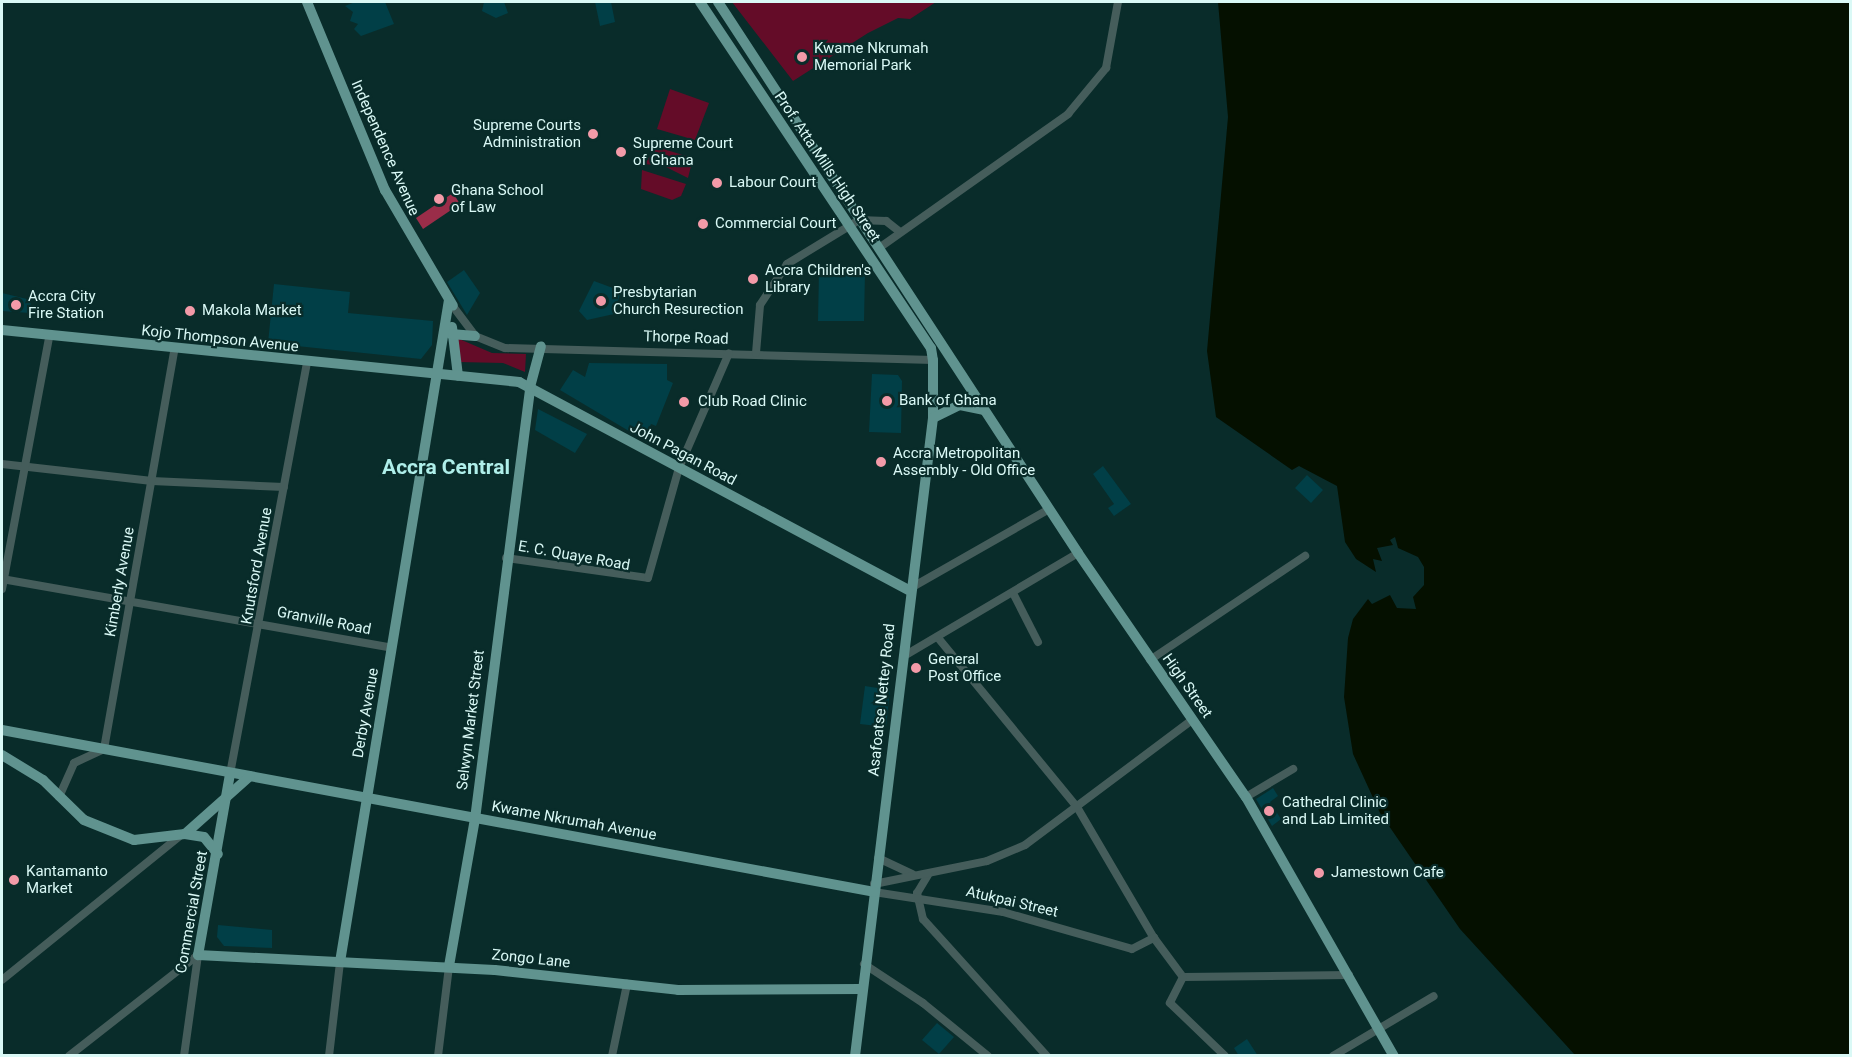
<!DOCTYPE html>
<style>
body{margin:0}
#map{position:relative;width:1852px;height:1057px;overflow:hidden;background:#092c2a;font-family:Roboto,sans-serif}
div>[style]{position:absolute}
.green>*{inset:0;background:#640c28}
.forest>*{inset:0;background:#9a2d49}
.water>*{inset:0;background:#051000}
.building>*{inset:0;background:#013f47}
.minor>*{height:8px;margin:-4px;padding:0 4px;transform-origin:4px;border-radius:4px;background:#455d5b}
.major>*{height:10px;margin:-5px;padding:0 5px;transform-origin:5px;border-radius:5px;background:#60938f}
.dots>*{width:16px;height:16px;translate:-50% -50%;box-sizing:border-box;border:3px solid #092c2a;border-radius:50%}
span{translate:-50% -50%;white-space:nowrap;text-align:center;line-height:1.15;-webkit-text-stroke:4.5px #092c2a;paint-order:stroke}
.poi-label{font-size:15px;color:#daf9f6}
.left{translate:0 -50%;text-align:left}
.right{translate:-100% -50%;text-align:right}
.street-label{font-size:15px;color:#daf9f6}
.district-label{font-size:21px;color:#afefea;font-weight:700}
.frame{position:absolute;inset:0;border:3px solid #daf9f6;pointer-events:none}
</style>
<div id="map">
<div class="green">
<i style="clip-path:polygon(732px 2px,936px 2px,910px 19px,898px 18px,868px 33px,793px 81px)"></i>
<i style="clip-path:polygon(670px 89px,709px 103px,695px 140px,657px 129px)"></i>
<i style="clip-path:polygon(657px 147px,686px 156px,692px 162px,688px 178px,664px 166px,644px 164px)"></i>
<i style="clip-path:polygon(642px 170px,686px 184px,681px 196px,672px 200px,641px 189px)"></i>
<i style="clip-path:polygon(457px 338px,492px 353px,526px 354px,525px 372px,503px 363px,458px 362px)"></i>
</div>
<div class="forest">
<i style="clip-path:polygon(453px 193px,460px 204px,423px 229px,416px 218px)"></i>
</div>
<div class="water">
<i style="clip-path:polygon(1218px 2px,1850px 2px,1850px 1055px,1575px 1055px,1460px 929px,1380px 813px,1353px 754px,1344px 697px,1348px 638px,1353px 619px,1368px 599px,1372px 604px,1390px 595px,1397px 608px,1416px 609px,1413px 597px,1424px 585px,1424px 567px,1418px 557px,1398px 548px,1395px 537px,1390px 540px,1393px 545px,1377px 548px,1382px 561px,1373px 559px,1376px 572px,1356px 559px,1345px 542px,1337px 486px,1299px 466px,1292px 470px,1216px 417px,1207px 351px,1228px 117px)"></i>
</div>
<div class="building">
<i style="clip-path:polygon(355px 2px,385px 2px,394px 24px,361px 36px,354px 29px,358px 24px,350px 21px,353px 12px,345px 6px)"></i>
<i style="clip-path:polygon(484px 2px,504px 2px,508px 13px,496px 18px,482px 11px)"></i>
<i style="clip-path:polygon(595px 2px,611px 2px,615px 22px,600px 26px)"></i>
<i style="clip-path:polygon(464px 270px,480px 293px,467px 315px,447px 282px)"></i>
<i style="clip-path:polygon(819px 271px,865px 272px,864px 321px,818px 321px)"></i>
<i style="clip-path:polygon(594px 281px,621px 291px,614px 314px,587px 320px,579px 311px)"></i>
<i style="clip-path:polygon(274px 284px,350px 292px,348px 313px,433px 321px,432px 345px,421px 359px,268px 343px)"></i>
<i style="clip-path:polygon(2px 293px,31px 300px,30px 313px,2px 311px)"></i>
<i style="clip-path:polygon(589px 363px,667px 364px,667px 380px,673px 383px,656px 426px,651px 424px,644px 440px,560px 390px,573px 370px,585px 377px)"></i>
<i style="clip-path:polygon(872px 374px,898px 375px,902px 381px,901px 433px,869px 432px)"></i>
<i style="clip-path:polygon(538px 409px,587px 434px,575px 453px,535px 430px)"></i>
<i style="clip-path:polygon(1103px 466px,1131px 504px,1114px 516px,1108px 508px,1114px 504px,1093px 474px)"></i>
<i style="clip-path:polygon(1307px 475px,1323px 490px,1311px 503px,1295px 488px)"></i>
<i style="clip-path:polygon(865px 686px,890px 690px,886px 727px,860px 724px)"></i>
<i style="clip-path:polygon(1273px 788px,1278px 796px,1270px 802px,1281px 819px,1272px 826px,1256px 799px)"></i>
<i style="clip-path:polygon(218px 925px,272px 930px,272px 948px,224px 946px,217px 937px)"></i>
<i style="clip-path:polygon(937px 1023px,954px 1037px,939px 1054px,922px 1040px)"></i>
<i style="clip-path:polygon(1247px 1039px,1258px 1056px,1239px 1056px,1234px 1048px)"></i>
</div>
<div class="minor">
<i style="left:879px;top:248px;width:232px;rotate:-35.3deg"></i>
<i style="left:1068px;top:114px;width:60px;rotate:-50.4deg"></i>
<i style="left:1106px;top:68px;width:67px;rotate:-79.7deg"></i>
<i style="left:455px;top:309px;width:34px;rotate:53deg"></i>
<i style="left:475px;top:336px;width:32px;rotate:22deg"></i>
<i style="left:505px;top:348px;width:428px;rotate:1.6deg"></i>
<i style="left:756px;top:353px;width:48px;rotate:-85.2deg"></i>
<i style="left:760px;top:305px;width:49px;rotate:-56.6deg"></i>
<i style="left:787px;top:264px;width:84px;rotate:-31.4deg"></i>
<i style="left:859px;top:220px;width:27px;rotate:2deg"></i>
<i style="left:886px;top:221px;width:16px;rotate:38deg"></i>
<i style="left:2px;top:464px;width:151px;rotate:6.5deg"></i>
<i style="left:152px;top:481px;width:132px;rotate:2.6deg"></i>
<i style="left:506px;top:558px;width:143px;rotate:8deg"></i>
<i style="left:648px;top:578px;width:114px;rotate:-74.3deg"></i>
<i style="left:679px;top:468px;width:125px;rotate:-66.5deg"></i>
<i style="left:2px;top:579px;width:396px;rotate:10deg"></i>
<i style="left:2px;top:589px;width:256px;rotate:-79.4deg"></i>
<i style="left:909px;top:589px;width:161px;rotate:-29.7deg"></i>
<i style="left:1013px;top:593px;width:55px;rotate:63deg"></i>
<i style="left:939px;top:639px;width:217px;rotate:50.6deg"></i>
<i style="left:1077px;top:807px;width:152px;rotate:59.6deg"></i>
<i style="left:1154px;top:938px;width:49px;rotate:53.4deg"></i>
<i style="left:904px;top:656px;width:202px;rotate:-30.6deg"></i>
<i style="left:1150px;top:660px;width:187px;rotate:-33.9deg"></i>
<i style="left:230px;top:774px;width:418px;rotate:-79.4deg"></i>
<i style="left:59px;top:797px;width:37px;rotate:-66deg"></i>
<i style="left:74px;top:763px;width:33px;rotate:-25deg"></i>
<i style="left:104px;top:749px;width:405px;rotate:-80deg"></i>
<i style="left:1246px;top:797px;width:55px;rotate:-30.8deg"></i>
<i style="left:878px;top:858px;width:38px;rotate:25deg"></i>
<i style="left:928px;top:875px;width:21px;rotate:121deg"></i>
<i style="left:917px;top:893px;width:27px;rotate:77deg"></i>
<i style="left:923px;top:919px;width:185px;rotate:47.9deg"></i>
<i style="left:874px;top:884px;width:115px;rotate:-11.5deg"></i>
<i style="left:987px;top:861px;width:41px;rotate:-22.8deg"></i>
<i style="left:1025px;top:845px;width:209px;rotate:-36.8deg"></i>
<i style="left:874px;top:892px;width:131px;rotate:8.8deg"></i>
<i style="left:1003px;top:912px;width:134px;rotate:16deg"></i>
<i style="left:1132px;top:949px;width:25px;rotate:-27deg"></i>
<i style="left:864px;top:964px;width:71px;rotate:33.5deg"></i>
<i style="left:923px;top:1003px;width:84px;rotate:39.2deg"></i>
<i style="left:1183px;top:977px;width:166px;rotate:-0.7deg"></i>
<i style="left:1183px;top:977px;width:29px;rotate:117deg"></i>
<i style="left:1170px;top:1003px;width:76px;rotate:43.9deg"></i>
<i style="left:2px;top:980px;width:229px;rotate:-39deg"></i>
<i style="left:69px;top:1056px;width:164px;rotate:-38.1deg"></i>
<i style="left:184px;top:1056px;width:102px;rotate:-82.1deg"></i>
<i style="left:329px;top:1056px;width:95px;rotate:-83.3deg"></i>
<i style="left:438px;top:1056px;width:91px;rotate:-83deg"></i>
<i style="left:612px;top:1056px;width:74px;rotate:-78.2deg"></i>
<i style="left:1333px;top:1056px;width:117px;rotate:-30.7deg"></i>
</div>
<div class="major">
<i style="left:307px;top:2px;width:204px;rotate:67.5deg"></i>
<i style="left:385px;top:190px;width:134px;rotate:59.6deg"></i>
<i style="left:700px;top:2px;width:416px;rotate:56.3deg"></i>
<i style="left:931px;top:348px;width:12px;rotate:81deg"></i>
<i style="left:933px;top:360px;width:58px;rotate:90deg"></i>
<i style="left:933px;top:418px;width:643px;rotate:96.97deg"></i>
<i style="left:718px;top:2px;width:658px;rotate:56.84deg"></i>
<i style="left:1078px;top:553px;width:296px;rotate:55.5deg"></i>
<i style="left:1246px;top:797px;width:298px;rotate:60.3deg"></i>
<i style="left:452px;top:327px;width:49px;rotate:83deg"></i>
<i style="left:2px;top:330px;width:520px;rotate:5.74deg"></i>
<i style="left:519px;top:382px;width:441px;rotate:28.1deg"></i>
<i style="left:451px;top:334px;width:24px;rotate:5deg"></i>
<i style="left:933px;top:418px;width:30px;rotate:-26deg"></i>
<i style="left:960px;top:405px;width:25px;rotate:12deg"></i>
<i style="left:2px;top:730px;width:887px;rotate:10.52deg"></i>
<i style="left:2px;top:755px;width:48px;rotate:31.4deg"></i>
<i style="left:43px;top:780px;width:57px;rotate:44.3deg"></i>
<i style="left:84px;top:820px;width:54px;rotate:21.8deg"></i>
<i style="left:134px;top:840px;width:51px;rotate:-6.7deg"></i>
<i style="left:185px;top:834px;width:87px;rotate:-41.7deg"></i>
<i style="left:230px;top:774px;width:184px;rotate:100deg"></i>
<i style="left:198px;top:955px;width:297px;rotate:2.9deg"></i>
<i style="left:495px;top:970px;width:184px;rotate:6.2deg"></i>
<i style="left:678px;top:990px;width:183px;rotate:-0.3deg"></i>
<i style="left:185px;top:834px;width:19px;rotate:9deg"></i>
<i style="left:204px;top:837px;width:22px;rotate:51deg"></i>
<i style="left:340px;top:962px;width:671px;rotate:-80.65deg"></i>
<i style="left:449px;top:966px;width:149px;rotate:-80deg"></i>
<i style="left:475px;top:819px;width:435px;rotate:-82.7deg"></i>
<i style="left:530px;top:387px;width:42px;rotate:-75deg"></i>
</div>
<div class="dots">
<i style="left:802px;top:57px;background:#f39aa8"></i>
<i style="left:593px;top:134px;background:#f39aa8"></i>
<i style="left:621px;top:152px;background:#f39aa8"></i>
<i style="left:717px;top:183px;background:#f39aa8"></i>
<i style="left:439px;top:199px;background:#f39aa8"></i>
<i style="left:703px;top:224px;background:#f39aa8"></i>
<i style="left:753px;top:279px;background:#f39aa8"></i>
<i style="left:601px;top:301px;background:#f39aa8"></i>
<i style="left:16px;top:305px;background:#f39aa8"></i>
<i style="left:190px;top:311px;background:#f39aa8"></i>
<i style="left:887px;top:401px;background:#f39aa8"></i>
<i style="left:684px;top:402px;background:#f39aa8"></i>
<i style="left:881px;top:462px;background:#f39aa8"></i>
<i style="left:916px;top:668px;background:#f39aa8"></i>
<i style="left:1269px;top:811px;background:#f39aa8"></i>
<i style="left:1319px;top:873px;background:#f39aa8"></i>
<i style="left:14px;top:880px;background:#f39aa8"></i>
</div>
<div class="poi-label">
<span class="left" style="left:814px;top:57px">Kwame Nkrumah<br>Memorial Park</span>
<span class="right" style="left:581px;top:134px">Supreme Courts<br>Administration</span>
<span class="left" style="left:633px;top:152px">Supreme Court<br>of Ghana</span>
<span class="left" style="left:729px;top:183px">Labour Court</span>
<span class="left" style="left:451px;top:199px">Ghana School<br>of Law</span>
<span class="left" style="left:715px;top:224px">Commercial Court</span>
<span class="left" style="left:765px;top:279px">Accra Children's<br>Library</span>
<span class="left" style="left:613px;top:301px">Presbytarian<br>Church Resurection</span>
<span class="left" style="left:28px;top:305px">Accra City<br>Fire Station</span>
<span class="left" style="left:202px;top:311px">Makola Market</span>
<span class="left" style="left:899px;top:401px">Bank of Ghana</span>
<span class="left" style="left:698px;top:402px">Club Road Clinic</span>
<span class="left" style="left:893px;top:462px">Accra Metropolitan<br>Assembly - Old Office</span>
<span class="left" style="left:928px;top:668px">General<br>Post Office</span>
<span class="left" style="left:1282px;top:811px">Cathedral Clinic<br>and Lab Limited</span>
<span class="left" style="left:26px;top:880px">Kantamanto<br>Market</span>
<span class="left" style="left:1331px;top:873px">Jamestown Cafe</span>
</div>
<div class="street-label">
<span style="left:385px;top:148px;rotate:66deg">Independence Avenue</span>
<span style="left:827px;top:167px;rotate:56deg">Prof. Atta Mills High Street</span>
<span style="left:686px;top:338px;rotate:2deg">Thorpe Road</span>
<span style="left:220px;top:339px;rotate:6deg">Kojo Thompson Avenue</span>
<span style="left:683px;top:454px;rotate:28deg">John Pagan Road</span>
<span style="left:574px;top:556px;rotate:10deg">E. C. Quaye Road</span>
<span style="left:257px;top:566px;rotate:-80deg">Knutsford Avenue</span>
<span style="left:120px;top:582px;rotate:-80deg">Kimberly Avenue</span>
<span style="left:324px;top:621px;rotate:11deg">Granville Road</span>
<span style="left:1187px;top:686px;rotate:55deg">High Street</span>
<span style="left:882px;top:700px;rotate:-84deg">Asafoatse Nettey Road</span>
<span style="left:366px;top:713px;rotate:-80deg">Derby Avenue</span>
<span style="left:471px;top:720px;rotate:-83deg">Selwyn Market Street</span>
<span style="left:574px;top:821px;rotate:10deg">Kwame Nkrumah Avenue</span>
<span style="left:1012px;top:902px;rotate:13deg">Atukpai Street</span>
<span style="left:192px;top:912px;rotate:-80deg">Commercial Street</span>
<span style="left:531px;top:959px;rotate:6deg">Zongo Lane</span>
</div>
<div class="district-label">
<span style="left:446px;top:467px">Accra Central</span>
</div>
<div class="frame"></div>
</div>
